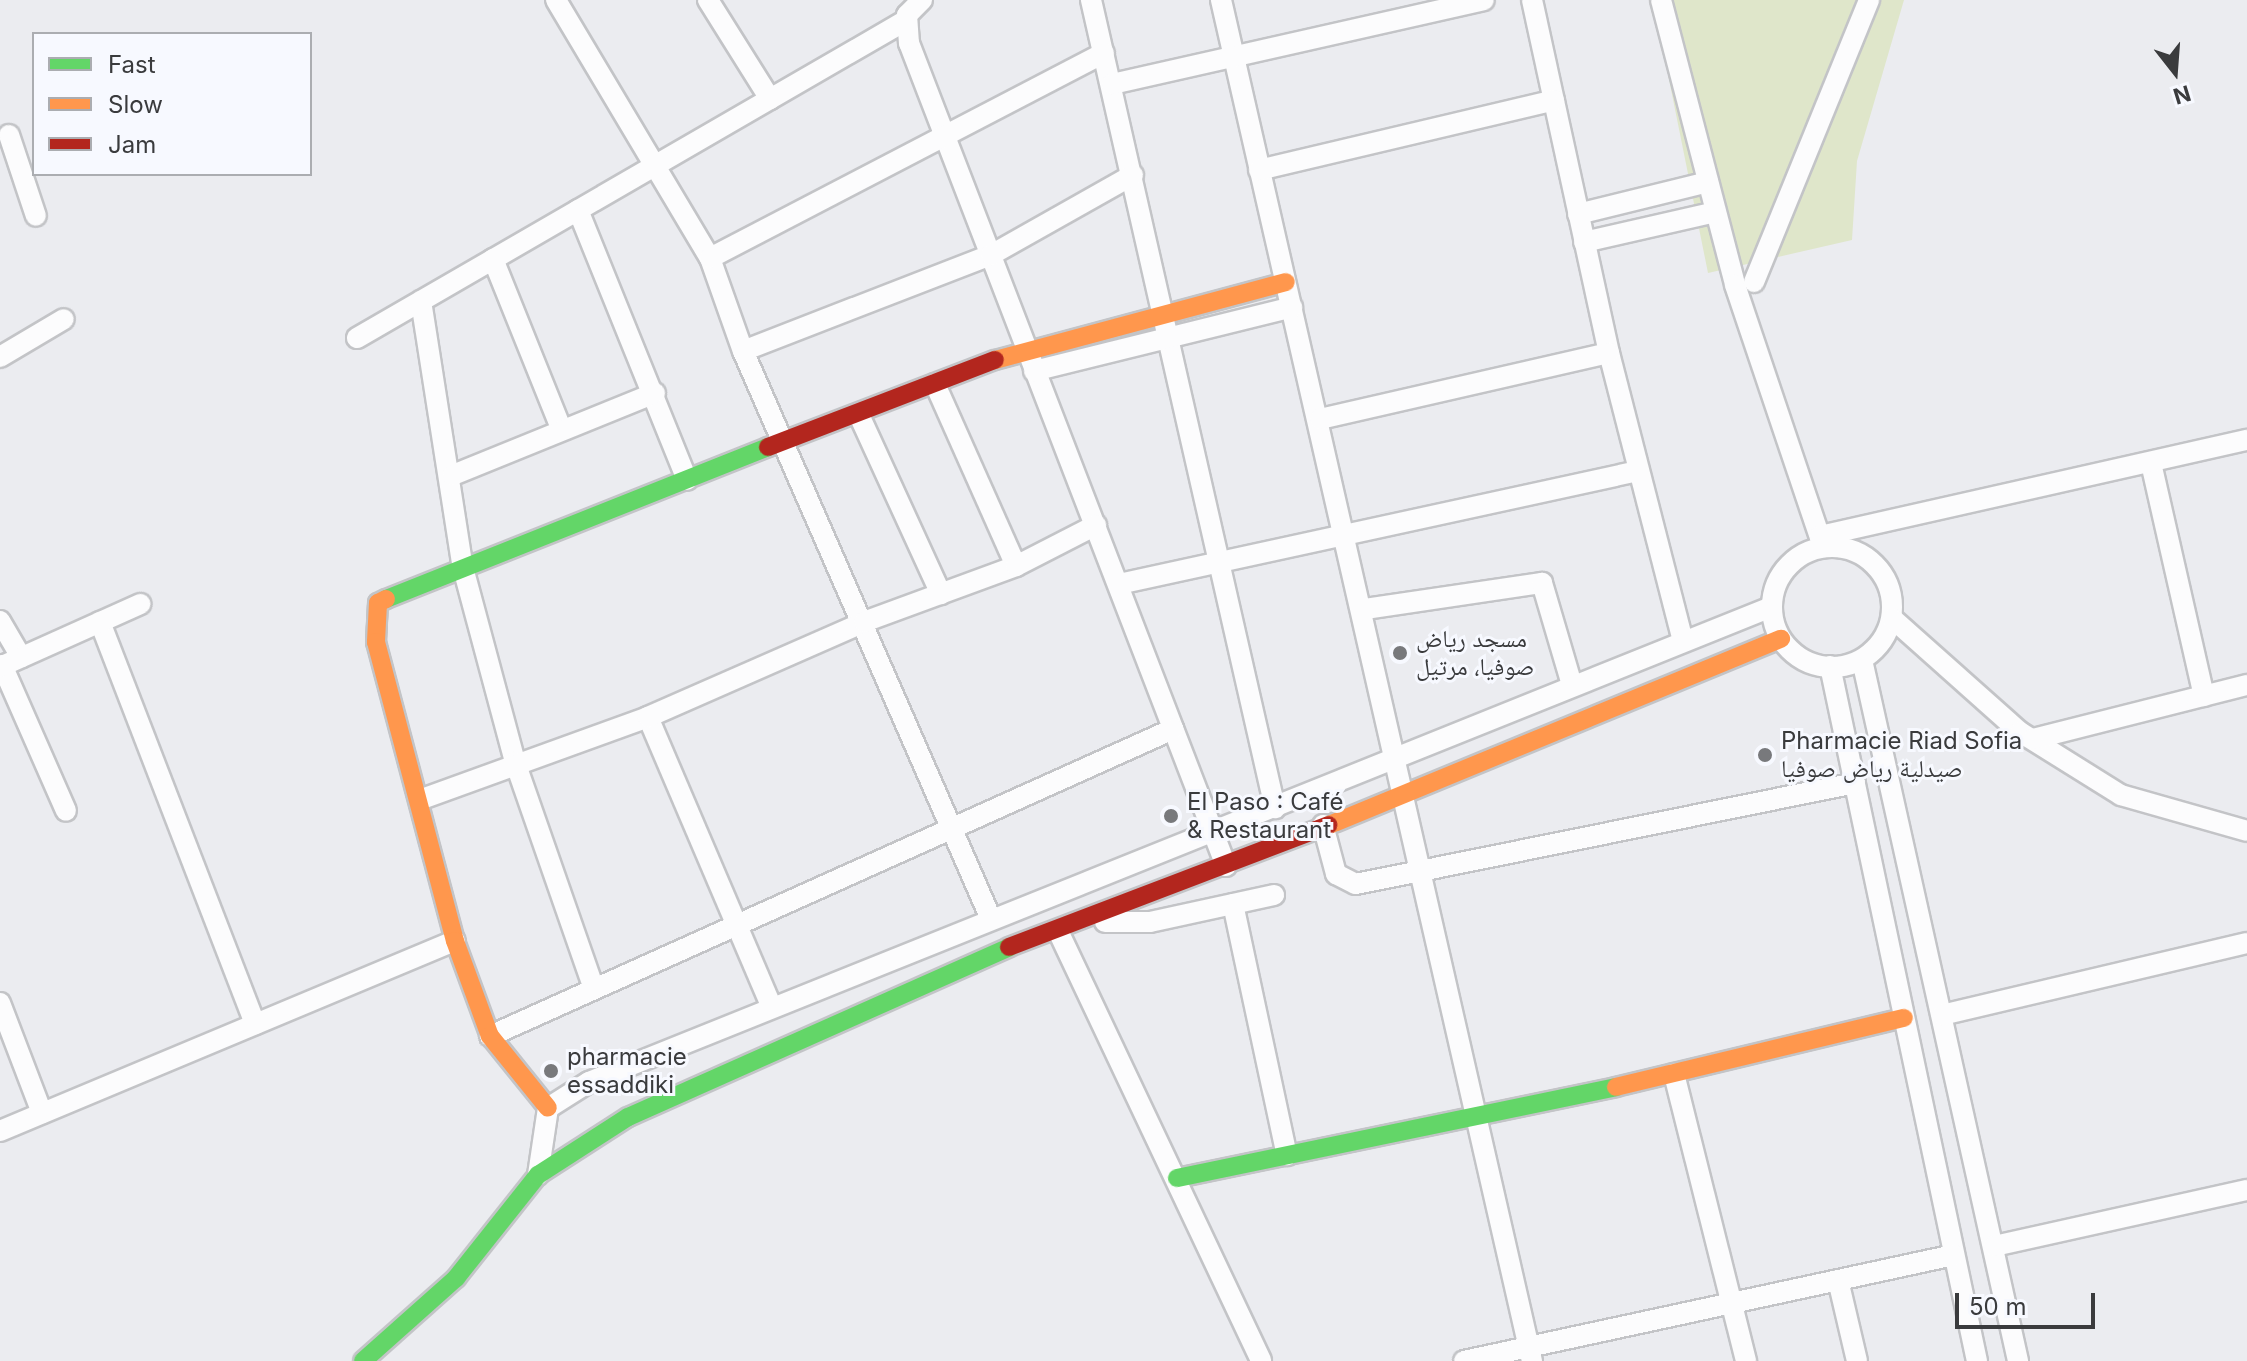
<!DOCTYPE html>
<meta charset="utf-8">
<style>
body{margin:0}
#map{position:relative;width:2247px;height:1361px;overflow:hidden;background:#ebecf0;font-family:Inter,"Noto Naskh Arabic",sans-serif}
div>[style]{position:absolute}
.green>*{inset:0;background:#dfe6ca}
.roads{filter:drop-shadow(2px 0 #c3c4c7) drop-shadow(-2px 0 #c3c4c7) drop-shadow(0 2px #c3c4c7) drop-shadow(0 -2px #c3c4c7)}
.street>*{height:20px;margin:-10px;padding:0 10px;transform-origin:10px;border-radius:10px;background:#fcfcfd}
.street>.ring{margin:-10px;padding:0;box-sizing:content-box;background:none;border:20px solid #fcfcfd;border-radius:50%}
.fast>*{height:18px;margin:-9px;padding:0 9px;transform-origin:9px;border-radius:9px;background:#63d668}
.slow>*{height:18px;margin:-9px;padding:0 9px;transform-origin:9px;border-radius:9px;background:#ff974d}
.jam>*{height:18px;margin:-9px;padding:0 9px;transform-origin:9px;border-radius:9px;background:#b3261e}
.dots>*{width:22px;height:22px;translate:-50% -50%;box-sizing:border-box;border:4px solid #f7f9ff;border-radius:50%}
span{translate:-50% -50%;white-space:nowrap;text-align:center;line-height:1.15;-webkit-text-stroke:6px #f7f9ff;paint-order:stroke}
.poi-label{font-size:24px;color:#3a3b3d}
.left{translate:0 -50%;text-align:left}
.legend{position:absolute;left:32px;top:32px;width:280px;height:144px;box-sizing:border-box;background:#f7f9ff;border:2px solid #abadb1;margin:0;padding:10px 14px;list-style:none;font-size:24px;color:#3a3b3d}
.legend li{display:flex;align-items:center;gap:16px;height:40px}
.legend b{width:40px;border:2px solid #abadb1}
.north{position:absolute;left:2135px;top:32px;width:80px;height:80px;-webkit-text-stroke:6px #f7f9ff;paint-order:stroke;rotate:163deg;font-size:22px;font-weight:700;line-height:32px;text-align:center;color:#3a3b3d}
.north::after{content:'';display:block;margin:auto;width:28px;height:36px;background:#3a3b3d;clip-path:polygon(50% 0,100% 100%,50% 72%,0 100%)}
.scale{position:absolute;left:1955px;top:1293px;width:140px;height:36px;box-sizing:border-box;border:4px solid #3a3b3d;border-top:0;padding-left:10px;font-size:24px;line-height:28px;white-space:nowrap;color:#3a3b3d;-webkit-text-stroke:6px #f7f9ff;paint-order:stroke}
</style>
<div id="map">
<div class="green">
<i style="clip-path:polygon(1653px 0,1904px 0,1857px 161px,1852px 240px,1708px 273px)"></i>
</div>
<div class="roads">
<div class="street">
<i style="left:556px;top:0;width:300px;rotate:59.2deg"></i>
<i style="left:710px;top:258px;width:99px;rotate:70.5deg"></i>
<i style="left:743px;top:351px;width:620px;rotate:66.41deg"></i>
<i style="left:708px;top:0;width:117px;rotate:57.9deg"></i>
<i style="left:922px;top:0;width:21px;rotate:135deg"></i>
<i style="left:907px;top:15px;width:28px;rotate:86deg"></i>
<i style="left:909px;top:43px;width:882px;rotate:68.93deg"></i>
<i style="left:1091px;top:0;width:829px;rotate:77.17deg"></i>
<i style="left:1221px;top:0;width:1396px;rotate:77.13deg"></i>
<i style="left:1532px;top:0;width:361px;rotate:77.7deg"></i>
<i style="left:1609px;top:353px;width:298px;rotate:75.6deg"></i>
<i style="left:1661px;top:0;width:294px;rotate:75.4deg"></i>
<i style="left:1735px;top:285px;width:275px;rotate:71.4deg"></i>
<i style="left:1112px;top:84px;width:381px;rotate:-12.7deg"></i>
<i style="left:9px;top:135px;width:85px;rotate:71.6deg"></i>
<i style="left:1259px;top:170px;width:303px;rotate:-13.3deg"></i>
<i style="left:578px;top:210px;width:291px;rotate:68deg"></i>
<i style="left:1578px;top:214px;width:134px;rotate:-13.8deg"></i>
<i style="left:1584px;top:242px;width:135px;rotate:-12.8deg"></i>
<i style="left:710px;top:258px;width:444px;rotate:-27.5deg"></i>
<i style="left:493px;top:259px;width:182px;rotate:68.1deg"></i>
<i style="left:1754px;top:282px;width:305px;rotate:-67.8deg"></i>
<i style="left:421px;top:301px;width:266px;rotate:81.1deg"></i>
<i style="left:462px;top:564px;width:205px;rotate:75deg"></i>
<i style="left:515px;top:762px;width:240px;rotate:70.8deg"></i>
<i style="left:357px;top:338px;width:633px;rotate:-30.05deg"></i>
<i style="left:743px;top:351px;width:266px;rotate:-21.2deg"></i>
<i style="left:991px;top:255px;width:163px;rotate:-29.4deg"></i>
<i style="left:0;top:357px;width:74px;rotate:-30.7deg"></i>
<i style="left:1034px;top:371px;width:266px;rotate:-13.9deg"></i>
<i style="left:935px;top:384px;width:199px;rotate:66deg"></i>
<i style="left:859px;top:415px;width:197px;rotate:65.4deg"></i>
<i style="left:1320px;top:419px;width:296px;rotate:-12.9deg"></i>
<i style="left:2151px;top:463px;width:239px;rotate:77.2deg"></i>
<i style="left:453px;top:475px;width:218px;rotate:-22.1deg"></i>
<i style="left:1820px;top:536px;width:438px;rotate:-12.7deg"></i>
<i class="ring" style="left:1772px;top:547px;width:100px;height:100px"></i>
<i style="left:1119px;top:584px;width:531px;rotate:-12.28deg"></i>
<i style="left:1365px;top:609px;width:179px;rotate:-8.4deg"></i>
<i style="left:1542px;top:583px;width:106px;rotate:73.6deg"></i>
<i style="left:1893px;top:619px;width:170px;rotate:41.7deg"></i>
<i style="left:2020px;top:732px;width:119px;rotate:32deg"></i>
<i style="left:2121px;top:795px;width:131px;rotate:15.9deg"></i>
<i style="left:0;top:621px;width:42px;rotate:59.7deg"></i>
<i style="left:100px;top:622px;width:431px;rotate:68.9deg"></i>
<i style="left:1862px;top:660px;width:718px;rotate:77.45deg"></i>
<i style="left:2px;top:665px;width:159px;rotate:66.3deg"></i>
<i style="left:1830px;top:666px;width:710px;rotate:78.06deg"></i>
<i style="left:0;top:667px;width:154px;rotate:-24.2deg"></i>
<i style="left:648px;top:717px;width:314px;rotate:66.9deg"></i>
<i style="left:2033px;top:739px;width:221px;rotate:-14.2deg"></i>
<i style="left:422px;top:799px;width:240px;rotate:-19.9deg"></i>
<i style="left:648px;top:717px;width:236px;rotate:-23.7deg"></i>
<i style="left:864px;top:622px;width:162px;rotate:-20.2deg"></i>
<i style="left:1016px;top:566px;width:90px;rotate:-27.1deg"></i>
<i style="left:1323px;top:825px;width:51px;rotate:75.1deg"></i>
<i style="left:1336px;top:874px;width:22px;rotate:27deg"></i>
<i style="left:1356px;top:884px;width:509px;rotate:-11.44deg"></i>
<i style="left:1233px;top:904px;width:257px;rotate:77.9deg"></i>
<i style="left:1105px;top:922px;width:45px"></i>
<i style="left:1150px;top:922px;width:127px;rotate:-12.3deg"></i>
<i style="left:1059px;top:933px;width:473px;rotate:64.7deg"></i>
<i style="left:0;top:1003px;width:118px;rotate:69.1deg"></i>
<i style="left:1942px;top:1015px;width:313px;rotate:-13.3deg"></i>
<i style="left:490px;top:1036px;width:749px;rotate:-24.2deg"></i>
<i style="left:1674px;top:1074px;width:296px;rotate:75.9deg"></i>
<i style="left:0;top:1131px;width:493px;rotate:-22.7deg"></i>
<i style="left:538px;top:1175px;width:68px;rotate:-81.5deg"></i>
<i style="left:548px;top:1108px;width:49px;rotate:-32.4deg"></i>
<i style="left:589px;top:1082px;width:1274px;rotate:-21.89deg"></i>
<i style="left:1994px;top:1246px;width:259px;rotate:-12.5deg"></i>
<i style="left:1838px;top:1280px;width:83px;rotate:76.8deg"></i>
<i style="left:1464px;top:1361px;width:501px;rotate:-12.21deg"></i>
</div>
<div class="fast">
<i style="left:386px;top:599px;width:411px;rotate:-21.7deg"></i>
<i style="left:1177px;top:1178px;width:448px;rotate:-11.7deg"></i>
<i style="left:363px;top:1361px;width:125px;rotate:-41.7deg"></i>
<i style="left:456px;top:1278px;width:132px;rotate:-51.5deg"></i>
<i style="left:538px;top:1175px;width:107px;rotate:-32.8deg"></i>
<i style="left:628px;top:1117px;width:417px;rotate:-24deg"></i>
</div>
<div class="slow">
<i style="left:995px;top:360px;width:301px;rotate:-15deg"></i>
<i style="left:386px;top:599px;width:9px;rotate:153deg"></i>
<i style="left:378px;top:603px;width:39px;rotate:93deg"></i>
<i style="left:376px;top:642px;width:309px;rotate:75.2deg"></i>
<i style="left:455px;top:941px;width:101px;rotate:69.8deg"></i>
<i style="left:490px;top:1036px;width:92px;rotate:51.1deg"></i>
<i style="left:1329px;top:825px;width:489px;rotate:-22.4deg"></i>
<i style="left:1616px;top:1087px;width:296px;rotate:-13.5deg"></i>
</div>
<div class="jam">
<i style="left:768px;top:447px;width:243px;rotate:-21deg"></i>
<i style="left:1009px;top:947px;width:342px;rotate:-20.9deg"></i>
</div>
</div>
<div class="dots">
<i style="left:1400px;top:653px;background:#78797c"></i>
<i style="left:1765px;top:755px;background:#78797c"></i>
<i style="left:1171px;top:816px;background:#78797c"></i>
<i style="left:551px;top:1071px;background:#78797c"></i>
</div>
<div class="poi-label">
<span class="left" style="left:1416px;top:653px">مسجد رياض<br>صوفيا، مرتیل</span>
<span class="left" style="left:1781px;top:755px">Pharmacie Riad Sofia<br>صيدلية رياض صوفيا</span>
<span class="left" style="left:1187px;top:816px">El Paso : Café<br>&amp; Restaurant</span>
<span class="left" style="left:567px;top:1071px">pharmacie<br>essaddiki</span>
</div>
<ul class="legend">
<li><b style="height:10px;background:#63d668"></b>Fast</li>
<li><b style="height:10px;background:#ff974d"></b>Slow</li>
<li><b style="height:10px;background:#b3261e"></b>Jam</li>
</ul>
<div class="north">N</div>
<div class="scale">50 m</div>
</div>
